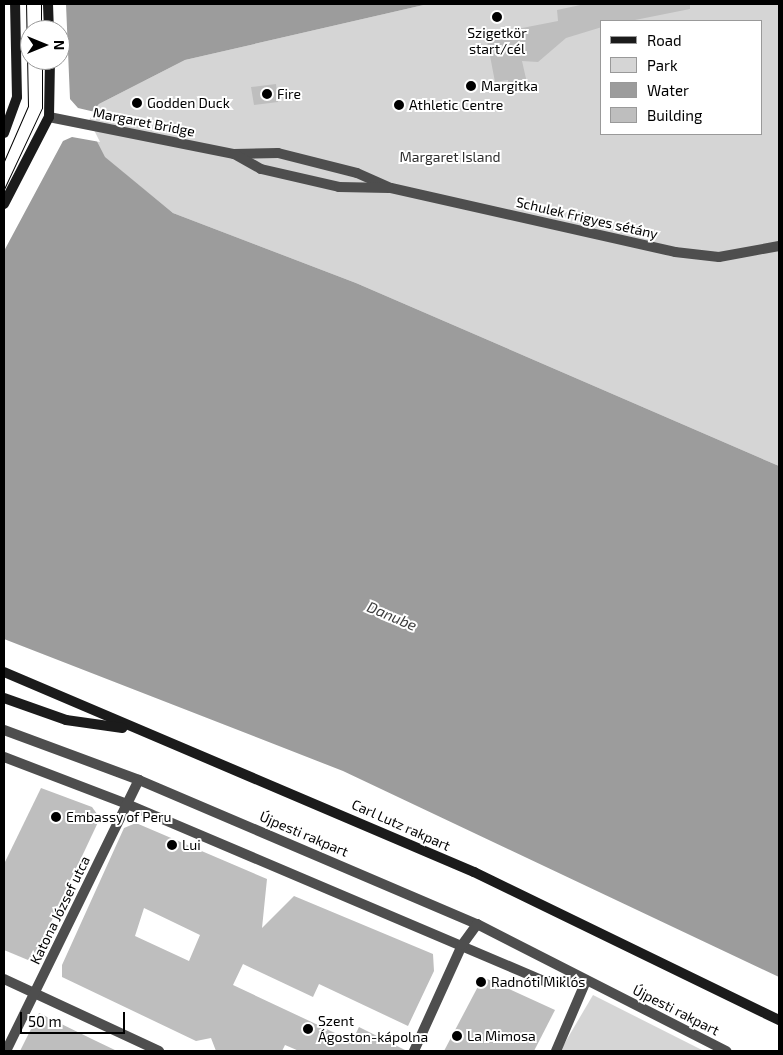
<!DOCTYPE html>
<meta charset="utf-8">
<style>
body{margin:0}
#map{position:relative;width:783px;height:1055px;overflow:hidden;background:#fff;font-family:"Exo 2",sans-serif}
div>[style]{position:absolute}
.green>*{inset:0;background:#d5d5d5}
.water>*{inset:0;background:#9c9c9c}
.pier>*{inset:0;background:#fff}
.building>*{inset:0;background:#bebebe}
.minor>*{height:10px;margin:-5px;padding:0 5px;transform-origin:5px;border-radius:5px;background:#4e4e4e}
.secondary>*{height:10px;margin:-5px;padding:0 5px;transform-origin:5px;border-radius:5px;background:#1b1b1b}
.tram>*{height:1px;margin:-0.5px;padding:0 0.5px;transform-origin:0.5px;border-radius:0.5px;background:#000}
.dots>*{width:14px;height:14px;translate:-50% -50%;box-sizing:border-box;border:2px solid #fff;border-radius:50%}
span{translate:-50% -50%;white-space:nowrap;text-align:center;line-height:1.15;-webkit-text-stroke:4px #fff;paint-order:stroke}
.poi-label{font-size:14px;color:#000}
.left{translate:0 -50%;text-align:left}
.street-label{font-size:14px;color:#000}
.park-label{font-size:14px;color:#2c2c2c}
.water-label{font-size:15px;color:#3d3d3d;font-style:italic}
.frame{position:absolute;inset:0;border:5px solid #000;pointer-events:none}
.legend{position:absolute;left:600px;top:20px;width:162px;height:115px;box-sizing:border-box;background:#fff;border:1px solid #999;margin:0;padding:6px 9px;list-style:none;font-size:15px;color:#000}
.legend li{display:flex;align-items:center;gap:10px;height:25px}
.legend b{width:25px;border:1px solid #999}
.north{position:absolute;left:20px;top:20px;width:50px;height:50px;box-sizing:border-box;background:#fff;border:1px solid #999;border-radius:50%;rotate:90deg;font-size:14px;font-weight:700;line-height:20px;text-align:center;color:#000}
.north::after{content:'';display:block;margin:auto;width:18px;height:22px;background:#000;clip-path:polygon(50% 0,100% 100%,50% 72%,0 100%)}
.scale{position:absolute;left:20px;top:1012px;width:105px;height:22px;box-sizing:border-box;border:2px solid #000;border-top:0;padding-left:6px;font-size:15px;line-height:18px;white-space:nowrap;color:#000;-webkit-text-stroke:4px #fff;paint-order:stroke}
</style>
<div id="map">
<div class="green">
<i style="clip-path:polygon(evenodd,428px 4px,779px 4px,779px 466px,356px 283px,173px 213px,104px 157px,86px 120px,99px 104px,185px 60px,428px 4px,602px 21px,762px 21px,762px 134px,602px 134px,602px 21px)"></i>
<i style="clip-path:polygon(593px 995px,704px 1051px,560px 1051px)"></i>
</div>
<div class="water">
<i style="clip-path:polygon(evenodd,4px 4px,428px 4px,185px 60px,99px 104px,86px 120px,105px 157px,173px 213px,356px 283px,779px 466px,779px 977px,343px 771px,4px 639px,4px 4px,30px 30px,60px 30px,60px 60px,30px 60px,30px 30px)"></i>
</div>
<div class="pier">
<i style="clip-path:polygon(evenodd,4px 4px,66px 4px,70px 99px,78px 108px,95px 112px,89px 120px,100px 142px,72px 137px,63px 141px,4px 251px,4px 4px,30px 30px,60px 30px,60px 60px,30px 60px,30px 30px)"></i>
</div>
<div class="building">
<i style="clip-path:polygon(585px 4px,690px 4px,690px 9px,630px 21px,602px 21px,602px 27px,566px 38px,538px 62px,522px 61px,527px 83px,509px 87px,508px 80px,495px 82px,486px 35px,558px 21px,557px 10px)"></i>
<i style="clip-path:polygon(276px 84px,278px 102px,254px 105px,251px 87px)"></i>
<i style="clip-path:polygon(41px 788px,92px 807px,100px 818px,36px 954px,28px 960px,4px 950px,4px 864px)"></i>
<i style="clip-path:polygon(evenodd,136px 823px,267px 879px,262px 928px,294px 896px,433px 954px,434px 971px,408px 1026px,319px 984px,313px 997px,243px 964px,233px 985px,352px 1041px,359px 1027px,407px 1051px,299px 1051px,285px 1045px,282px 1051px,216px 1051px,211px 1038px,196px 1041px,62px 977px,62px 965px,124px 828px,136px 823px,144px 908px,200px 935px,189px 961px,135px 936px,144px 908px)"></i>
<i style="clip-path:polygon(483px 977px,555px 1010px,534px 1051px,444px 1051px)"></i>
<i style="clip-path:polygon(39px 1013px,94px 1040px,117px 1051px,20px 1051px)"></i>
</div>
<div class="minor">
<i style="left:49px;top:117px;width:189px;rotate:11.3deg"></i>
<i style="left:234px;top:154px;width:44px;rotate:-1.3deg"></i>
<i style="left:278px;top:153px;width:81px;rotate:14.2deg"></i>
<i style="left:357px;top:173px;width:37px;rotate:24deg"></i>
<i style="left:391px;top:188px;width:291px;rotate:12.7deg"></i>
<i style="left:675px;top:252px;width:44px;rotate:6.5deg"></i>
<i style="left:719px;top:257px;width:61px;rotate:-10.4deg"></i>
<i style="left:234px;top:154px;width:31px;rotate:29deg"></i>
<i style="left:261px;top:169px;width:80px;rotate:13deg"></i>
<i style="left:339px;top:187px;width:50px;rotate:1.1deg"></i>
<i style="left:4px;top:730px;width:144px;rotate:20.3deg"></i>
<i style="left:139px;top:780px;width:367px;rotate:23.1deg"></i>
<i style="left:477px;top:924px;width:280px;rotate:27deg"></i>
<i style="left:4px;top:757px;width:132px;rotate:20.9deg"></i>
<i style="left:127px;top:804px;width:453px;rotate:23deg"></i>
<i style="left:544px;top:981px;width:42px"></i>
<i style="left:4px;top:979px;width:171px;rotate:24.9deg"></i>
<i style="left:6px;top:1051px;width:302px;rotate:-63.9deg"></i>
<i style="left:414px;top:1051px;width:116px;rotate:-65.6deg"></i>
<i style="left:462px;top:945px;width:26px;rotate:-54deg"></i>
<i style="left:556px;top:1051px;width:76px;rotate:-66.8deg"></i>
</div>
<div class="secondary">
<i style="left:48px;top:4px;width:26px;rotate:88deg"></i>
<i style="left:4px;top:133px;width:38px;rotate:-70deg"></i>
<i style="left:17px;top:97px;width:93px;rotate:-91.2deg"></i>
<i style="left:4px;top:204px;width:98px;rotate:-62.7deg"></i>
<i style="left:49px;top:117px;width:57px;rotate:-89deg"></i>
<i style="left:4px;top:672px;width:511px;rotate:23.05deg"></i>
<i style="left:474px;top:872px;width:339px;rotate:25.9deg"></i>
<i style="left:4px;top:698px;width:66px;rotate:19.5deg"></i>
<i style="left:66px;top:720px;width:57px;rotate:8.1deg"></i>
</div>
<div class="tram">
<i style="left:41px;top:4px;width:26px;rotate:90deg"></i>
<i style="left:4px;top:161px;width:60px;rotate:-66.4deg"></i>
<i style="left:28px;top:106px;width:102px;rotate:-91.1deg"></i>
<i style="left:4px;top:189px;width:89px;rotate:-64.9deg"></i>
<i style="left:42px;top:108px;width:48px;rotate:-90deg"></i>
</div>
<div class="dots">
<i style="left:497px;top:17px;background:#000"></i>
<i style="left:471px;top:86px;background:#000"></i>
<i style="left:267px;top:94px;background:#000"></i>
<i style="left:137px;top:103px;background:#000"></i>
<i style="left:399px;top:105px;background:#000"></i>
<i style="left:56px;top:817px;background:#000"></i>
<i style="left:172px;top:845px;background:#000"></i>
<i style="left:481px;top:982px;background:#000"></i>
<i style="left:308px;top:1029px;background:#000"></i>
<i style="left:457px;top:1036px;background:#000"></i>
</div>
<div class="poi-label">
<span style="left:497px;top:41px">Szigetkör<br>start/cél</span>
<span class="left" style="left:481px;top:86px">Margitka</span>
<span class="left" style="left:277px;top:94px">Fire</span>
<span class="left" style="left:147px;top:103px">Godden Duck</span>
<span class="left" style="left:409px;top:105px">Athletic Centre</span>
<span class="left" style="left:66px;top:817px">Embassy of Peru</span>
<span class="left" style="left:182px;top:845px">Lui</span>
<span class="left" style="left:491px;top:982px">Radnóti Miklós</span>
<span class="left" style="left:318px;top:1029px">Szent<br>Ágoston-kápolna</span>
<span class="left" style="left:467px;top:1036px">La Mimosa</span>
</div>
<div class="street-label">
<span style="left:144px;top:122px;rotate:11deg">Margaret Bridge</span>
<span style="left:587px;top:218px;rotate:13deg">Schulek Frigyes sétány</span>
<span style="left:401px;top:825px;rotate:24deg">Carl Lutz rakpart</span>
<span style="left:304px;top:834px;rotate:23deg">Újpesti rakpart</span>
<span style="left:60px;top:910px;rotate:-64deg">Katona József utca</span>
<span style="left:676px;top:1010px;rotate:27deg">Újpesti rakpart</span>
</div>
<div class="park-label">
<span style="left:450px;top:157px">Margaret Island</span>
</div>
<div class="water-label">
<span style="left:392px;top:616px;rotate:23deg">Danube</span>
</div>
<div class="frame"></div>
<ul class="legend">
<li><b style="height:6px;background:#1b1b1b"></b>Road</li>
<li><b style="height:14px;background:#d5d5d5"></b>Park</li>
<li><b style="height:14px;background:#9c9c9c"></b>Water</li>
<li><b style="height:14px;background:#bebebe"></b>Building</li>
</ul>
<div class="north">N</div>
<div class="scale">50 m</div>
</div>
